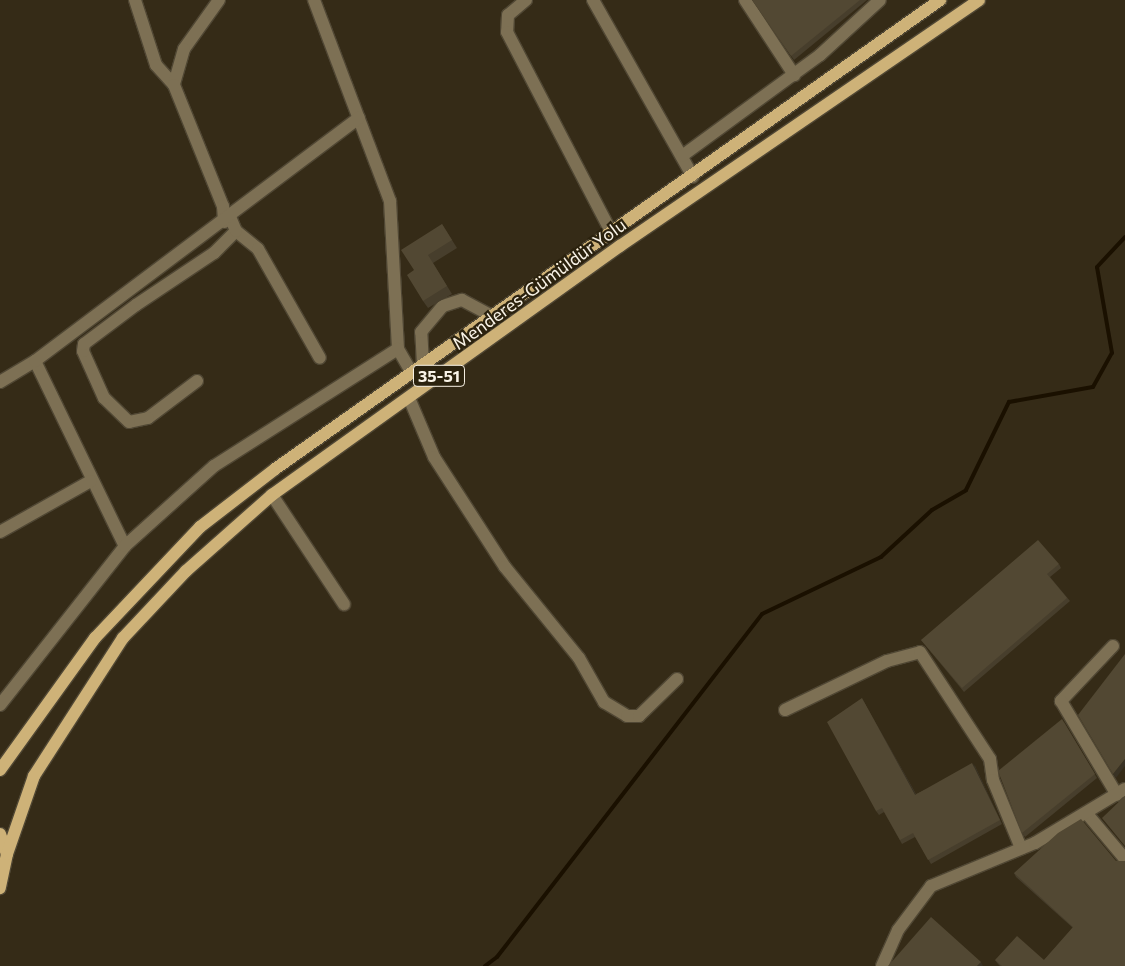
<!DOCTYPE html>
<meta charset="utf-8">
<style>
body{margin:0}
#map{position:relative;width:1125px;height:966px;overflow:hidden;background:#352b17;font-family:Commissioner,sans-serif}
div>[style]{position:absolute}
.stream>*{height:4px;margin:-2px;padding:0 2px;transform-origin:2px;border-radius:2px;background:#1a1000}
.roads{filter:drop-shadow(1px 0 #504734) drop-shadow(-1px 0 #504734) drop-shadow(0 1px #504734) drop-shadow(0 -1px #504734)}
.minor>*{height:12px;margin:-6px;padding:0 6px;transform-origin:6px;border-radius:6px;background:#7d7054}
.major>*{height:12px;margin:-6px;padding:0 6px;transform-origin:6px;border-radius:6px;background:#ceb278}
.wall>*{inset:0;background:#473e2c}
.shaded-wall>*{inset:0;background:#393224}
.building>*{inset:0;background:#524833}
span{translate:-50% -50%;white-space:nowrap;text-align:center;line-height:1.15;-webkit-text-stroke:4.5px #2b220e;paint-order:stroke}
.shield-label span{padding:1px 4px;background:#2b220e;border:1px solid;border-radius:4px;-webkit-text-stroke-width:0}
.shield-label{font-size:16px;color:#f9f3e7;font-weight:700}
.street-label{font-size:18px;color:#f9f3e7}
</style>
<div id="map">
<div class="stream">
<i style="left:485px;top:966px;width:15px;rotate:-37deg"></i>
<i style="left:497px;top:957px;width:433px;rotate:-52.3deg"></i>
<i style="left:762px;top:614px;width:132px;rotate:-25.6deg"></i>
<i style="left:881px;top:557px;width:69px;rotate:-42.7deg"></i>
<i style="left:932px;top:510px;width:39px;rotate:-30deg"></i>
<i style="left:966px;top:490px;width:98px;rotate:-64deg"></i>
<i style="left:1009px;top:402px;width:85px;rotate:-10.1deg"></i>
<i style="left:1093px;top:387px;width:39px;rotate:-61deg"></i>
<i style="left:1112px;top:353px;width:87px;rotate:-99.9deg"></i>
<i style="left:1097px;top:267px;width:41px;rotate:-47deg"></i>
</div>
<div class="roads">
<div class="minor">
<i style="left:135px;top:0;width:68px;rotate:72.1deg"></i>
<i style="left:156px;top:65px;width:27px;rotate:48deg"></i>
<i style="left:219px;top:0;width:60px;rotate:125.5deg"></i>
<i style="left:184px;top:49px;width:37px;rotate:106deg"></i>
<i style="left:174px;top:85px;width:131px;rotate:68deg"></i>
<i style="left:223px;top:206px;width:16px;rotate:86deg"></i>
<i style="left:314px;top:0;width:215px;rotate:69.3deg"></i>
<i style="left:390px;top:201px;width:148px;rotate:86.9deg"></i>
<i style="left:398px;top:349px;width:28px;rotate:60deg"></i>
<i style="left:526px;top:0;width:23px;rotate:140deg"></i>
<i style="left:508px;top:15px;width:17px;rotate:93deg"></i>
<i style="left:507px;top:32px;width:225px;rotate:62.5deg"></i>
<i style="left:593px;top:0;width:203px;rotate:60.5deg"></i>
<i style="left:745px;top:0;width:90px;rotate:56.8deg"></i>
<i style="left:682px;top:156px;width:171px;rotate:-36.2deg"></i>
<i style="left:820px;top:55px;width:81px;rotate:-42.5deg"></i>
<i style="left:236px;top:231px;width:28px;rotate:39deg"></i>
<i style="left:258px;top:249px;width:125px;rotate:60.4deg"></i>
<i style="left:35px;top:361px;width:206px;rotate:64.1deg"></i>
<i style="left:423px;top:365px;width:33px;rotate:-93deg"></i>
<i style="left:421px;top:332px;width:34px;rotate:-50deg"></i>
<i style="left:443px;top:306px;width:20px;rotate:-18deg"></i>
<i style="left:462px;top:300px;width:34px;rotate:28deg"></i>
<i style="left:197px;top:381px;width:61px;rotate:142.9deg"></i>
<i style="left:148px;top:418px;width:19px;rotate:168deg"></i>
<i style="left:129px;top:422px;width:35px;rotate:-136deg"></i>
<i style="left:104px;top:398px;width:51px;rotate:-114.1deg"></i>
<i style="left:83px;top:351px;width:7px;rotate:-82deg"></i>
<i style="left:84px;top:344px;width:65px;rotate:-36.9deg"></i>
<i style="left:136px;top:305px;width:94px;rotate:-33.7deg"></i>
<i style="left:214px;top:253px;width:31px;rotate:-45deg"></i>
<i style="left:236px;top:231px;width:15px;rotate:-113deg"></i>
<i style="left:0;top:382px;width:41px;rotate:-31deg"></i>
<i style="left:35px;top:361px;width:405px;rotate:-36.9deg"></i>
<i style="left:409px;top:398px;width:64px;rotate:67deg"></i>
<i style="left:434px;top:457px;width:131px;rotate:57.2deg"></i>
<i style="left:505px;top:567px;width:117px;rotate:50.9deg"></i>
<i style="left:579px;top:658px;width:51px;rotate:60.4deg"></i>
<i style="left:604px;top:702px;width:27px;rotate:31deg"></i>
<i style="left:627px;top:716px;width:12px"></i>
<i style="left:639px;top:716px;width:53px;rotate:-44.2deg"></i>
<i style="left:272px;top:495px;width:131px;rotate:56.6deg"></i>
<i style="left:0;top:532px;width:104px;rotate:-29.3deg"></i>
<i style="left:1113px;top:646px;width:76px;rotate:133.4deg"></i>
<i style="left:1061px;top:701px;width:109px;rotate:59.2deg"></i>
<i style="left:0;top:705px;width:202px;rotate:-51.8deg"></i>
<i style="left:125px;top:546px;width:120px;rotate:-42deg"></i>
<i style="left:214px;top:466px;width:218px;rotate:-32.5deg"></i>
<i style="left:785px;top:710px;width:113px;rotate:-25.7deg"></i>
<i style="left:887px;top:661px;width:34px;rotate:-15deg"></i>
<i style="left:920px;top:652px;width:128px;rotate:56.8deg"></i>
<i style="left:990px;top:759px;width:21px;rotate:82deg"></i>
<i style="left:993px;top:780px;width:74px;rotate:67.6deg"></i>
<i style="left:1088px;top:815px;width:57px;rotate:49.9deg"></i>
<i style="left:882px;top:966px;width:39px;rotate:-66deg"></i>
<i style="left:898px;top:930px;width:55px;rotate:-53.1deg"></i>
<i style="left:931px;top:886px;width:113px;rotate:-22.5deg"></i>
<i style="left:1035px;top:843px;width:105px;rotate:-31deg"></i>
</div>
<div class="major">
<i style="left:0;top:770px;width:163px;rotate:-54.3deg"></i>
<i style="left:95px;top:638px;width:153px;rotate:-46.6deg"></i>
<i style="left:200px;top:527px;width:95px;rotate:-37.7deg"></i>
<i style="left:275px;top:469px;width:814px;rotate:-35.19deg"></i>
<i style="left:0;top:834px;width:21px;rotate:71deg"></i>
<i style="left:7px;top:854px;width:35px;rotate:102deg"></i>
<i style="left:7px;top:854px;width:83px;rotate:-70.9deg"></i>
<i style="left:34px;top:776px;width:164px;rotate:-57.2deg"></i>
<i style="left:123px;top:638px;width:92px;rotate:-46.8deg"></i>
<i style="left:186px;top:571px;width:115px;rotate:-41.5deg"></i>
<i style="left:272px;top:495px;width:428px;rotate:-35.6deg"></i>
<i style="left:620px;top:246px;width:435px;rotate:-34.4deg"></i>
</div>
</div>
<div class="wall">
<i style="clip-path:polygon(752px 0,867px 0,794px 60px)"></i>
<i style="clip-path:polygon(442px 224px,457px 248px,433px 263px,452px 294px,428px 308px,423px 301px,414px 270px)"></i>
<i style="clip-path:polygon(1059px 564px,1061px 568px,1050px 577px,1070px 601px,964px 692px,921px 640px)"></i>
<i style="clip-path:polygon(864px 702px,916px 794px,975px 766px,1002px 824px,931px 864px,915px 837px,902px 844px,884px 812px,879px 815px,876px 811px)"></i>
<i style="clip-path:polygon(1064px 722px,1097px 778px,1025px 837px,1022px 833px)"></i>
<i style="clip-path:polygon(1116px 861px,1125px 966px,1000px 966px,998px 964px,995px 960px,1044px 960px,1073px 928px,1016px 877px,1014px 873px)"></i>
</div>
<div class="shaded-wall">
<i style="clip-path:polygon(862px 698px,864px 702px,918px 798px,915px 795px)"></i>
<i style="clip-path:polygon(1125px 759px,1125px 766px,1116px 778px,1113px 774px)"></i>
<i style="clip-path:polygon(972px 763px,975px 766px,1002px 824px,1000px 820px)"></i>
<i style="clip-path:polygon(981px 962px,983px 966px,977px 966px)"></i>
</div>
<div class="building">
<i style="clip-path:polygon(752px 0,860px 0,791px 56px)"></i>
<i style="clip-path:polygon(442px 224px,452px 240px,428px 255px,447px 286px,423px 301px,407px 275px,414px 270px,401px 250px)"></i>
<i style="clip-path:polygon(1038px 540px,1059px 564px,1047px 574px,1067px 598px,962px 688px,921px 640px)"></i>
<i style="clip-path:polygon(1125px 654px,1125px 759px,1113px 774px,1078px 715px)"></i>
<i style="clip-path:polygon(862px 698px,915px 795px,972px 763px,1000px 820px,928px 860px,913px 833px,900px 840px,882px 808px,876px 811px,827px 722px)"></i>
<i style="clip-path:polygon(1062px 719px,1095px 774px,1022px 833px,998px 771px)"></i>
<i style="clip-path:polygon(1125px 796px,1125px 846px,1102px 818px)"></i>
<i style="clip-path:polygon(1081px 819px,1116px 861px,1125px 861px,1125px 966px,1002px 966px,995px 960px,1017px 936px,1044px 960px,1073px 927px,1014px 873px,1058px 833px)"></i>
<i style="clip-path:polygon(931px 917px,981px 962px,977px 966px,888px 966px)"></i>
</div>
<div class="shield-label">
<span style="left:439px;top:376px">35-51</span>
</div>
<div class="street-label">
<span style="left:539px;top:284px;rotate:-36deg">Menderes-Gümüldür Yolu</span>
</div>
</div>
